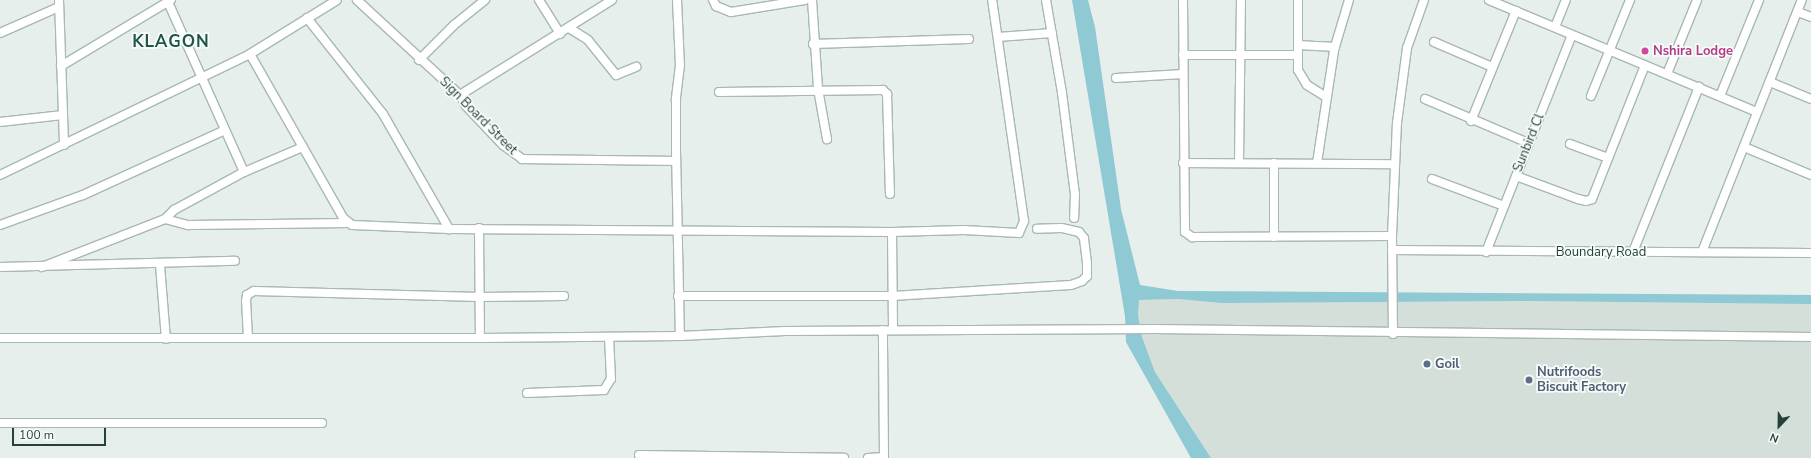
<!DOCTYPE html>
<style>
body{margin:0}
#map{position:relative;width:1811px;height:458px;overflow:hidden;background:#e6efeb;font-family:"Nunito Sans",sans-serif}
div>[style]{position:absolute}
.built>*{inset:0;background:#d4dfda}
.water>*{inset:0;background:#8ec9d4}
.roads{filter:drop-shadow(1px 0 #a8b8b2) drop-shadow(-1px 0 #a8b8b2) drop-shadow(0 1px #a8b8b2) drop-shadow(0 -1px #a8b8b2)}
.minor>*{height:8px;margin:-4px;padding:0 4px;transform-origin:4px;border-radius:4px;background:#fff}
.dots>*{width:11px;height:11px;translate:-50% -50%;box-sizing:border-box;border:2px solid #f7fbf9;border-radius:50%}
span{translate:-50% -50%;white-space:nowrap;text-align:center;line-height:1.15;-webkit-text-stroke:3.5px #f7fbf9;paint-order:stroke}
.hotel-label{font-size:13px;color:#b23c85;font-weight:700}
.left{translate:0 -50%;text-align:left}
.street-label{font-size:13px;color:#24423a}
.service-label{font-size:13px;color:#4e5e75;font-weight:700}
.district-label{font-size:17px;color:#1f5548;font-weight:700;letter-spacing:1px}
.north{position:absolute;left:1759px;top:406px;width:40px;height:40px;-webkit-text-stroke:3px #f7fbf9;paint-order:stroke;rotate:202deg;font-size:11px;font-weight:700;line-height:16px;text-align:center;color:#24423a}
.north::after{content:'';display:block;margin:auto;width:14px;height:18px;background:#24423a;clip-path:polygon(50% 0,100% 100%,50% 72%,0 100%)}
.scale{position:absolute;left:12px;top:428px;width:94px;height:18px;box-sizing:border-box;border:2px solid #24423a;border-top:0;padding-left:5px;font-size:12px;line-height:14px;white-space:nowrap;color:#24423a;-webkit-text-stroke:3px #f7fbf9;paint-order:stroke}
</style>
<div id="map">
<div class="built">
<i style="clip-path:polygon(1178px 299px,1221px 303px,1527px 301px,1811px 304px,1811px 458px,1211px 458px,1155px 372px,1142px 337px,1138px 315px,1139px 300px)"></i>
</div>
<div class="water">
<i style="clip-path:polygon(1072px 0,1088px 0,1095px 27px,1121px 209px,1140px 285px,1178px 291px,1811px 295px,1811px 304px,1527px 301px,1221px 303px,1178px 299px,1139px 300px,1138px 315px,1142px 337px,1155px 372px,1211px 458px,1191px 458px,1126px 342px,1125px 316px)"></i>
</div>
<div class="roads">
<div class="minor">
<i style="left:59px;top:0;width:145px;rotate:88deg"></i>
<i style="left:357px;top:0;width:140px;rotate:42.7deg"></i>
<i style="left:460px;top:95px;width:13px;rotate:61deg"></i>
<i style="left:466px;top:106px;width:54px;rotate:46.5deg"></i>
<i style="left:503px;top:145px;width:24px;rotate:36deg"></i>
<i style="left:522px;top:159px;width:154px;rotate:0.7deg"></i>
<i style="left:539px;top:0;width:40px;rotate:58deg"></i>
<i style="left:677px;top:0;width:65px;rotate:87.4deg"></i>
<i style="left:680px;top:65px;width:35px;rotate:97deg"></i>
<i style="left:676px;top:100px;width:50px;rotate:90deg"></i>
<i style="left:676px;top:150px;width:186px;rotate:88.8deg"></i>
<i style="left:713px;top:0;width:7px;rotate:63deg"></i>
<i style="left:716px;top:6px;width:16px;rotate:22deg"></i>
<i style="left:731px;top:12px;width:75px;rotate:-9.2deg"></i>
<i style="left:812px;top:0;width:89px;rotate:86.1deg"></i>
<i style="left:818px;top:89px;width:51px;rotate:79.8deg"></i>
<i style="left:1046px;top:0;width:94px;rotate:80.2deg"></i>
<i style="left:1062px;top:93px;width:102px;rotate:82.7deg"></i>
<i style="left:1075px;top:194px;width:24px;rotate:92deg"></i>
<i style="left:1183px;top:0;width:232px;rotate:89.5deg"></i>
<i style="left:1185px;top:232px;width:9px;rotate:36deg"></i>
<i style="left:1192px;top:237px;width:200px;rotate:-0.3deg"></i>
<i style="left:1298px;top:0;width:70px;rotate:90deg"></i>
<i style="left:1298px;top:70px;width:17px;rotate:59deg"></i>
<i style="left:1307px;top:85px;width:22px;rotate:32deg"></i>
<i style="left:1489px;top:0;width:290px;rotate:22.7deg"></i>
<i style="left:168px;top:2px;width:186px;rotate:65.9deg"></i>
<i style="left:1798px;top:12px;width:14px;rotate:21deg"></i>
<i style="left:307px;top:18px;width:122px;rotate:51.6deg"></i>
<i style="left:383px;top:114px;width:133px;rotate:60.1deg"></i>
<i style="left:1555px;top:27px;width:29px;rotate:-68deg"></i>
<i style="left:569px;top:28px;width:22px;rotate:32deg"></i>
<i style="left:588px;top:40px;width:45px;rotate:51.3deg"></i>
<i style="left:616px;top:75px;width:22px;rotate:-22deg"></i>
<i style="left:0;top:33px;width:64px;rotate:-23.8deg"></i>
<i style="left:998px;top:37px;width:54px;rotate:-4.2deg"></i>
<i style="left:1434px;top:42px;width:63px;rotate:23.3deg"></i>
<i style="left:813px;top:44px;width:156px;rotate:-1.8deg"></i>
<i style="left:1298px;top:45px;width:37px;rotate:3deg"></i>
<i style="left:250px;top:54px;width:189px;rotate:60.4deg"></i>
<i style="left:343px;top:218px;width:11px;rotate:38deg"></i>
<i style="left:352px;top:225px;width:97px;rotate:2.4deg"></i>
<i style="left:449px;top:229px;width:443px;rotate:0.4deg"></i>
<i style="left:892px;top:232px;width:72px;rotate:-1.6deg"></i>
<i style="left:964px;top:230px;width:55px;rotate:3.1deg"></i>
<i style="left:1019px;top:233px;width:13px;rotate:-67deg"></i>
<i style="left:1024px;top:221px;width:223px;rotate:-98.2deg"></i>
<i style="left:1183px;top:55px;width:115px"></i>
<i style="left:419px;top:60px;width:49px;rotate:-45deg"></i>
<i style="left:454px;top:25px;width:40px;rotate:-39deg"></i>
<i style="left:61px;top:66px;width:128px;rotate:-31deg"></i>
<i style="left:1667px;top:74px;width:80px;rotate:-67.9deg"></i>
<i style="left:1116px;top:78px;width:67px;rotate:-3.4deg"></i>
<i style="left:1770px;top:82px;width:44px;rotate:22.5deg"></i>
<i style="left:719px;top:92px;width:164px;rotate:-0.7deg"></i>
<i style="left:883px;top:90px;width:6px;rotate:45deg"></i>
<i style="left:887px;top:94px;width:100px;rotate:88.3deg"></i>
<i style="left:460px;top:95px;width:179px;rotate:-32deg"></i>
<i style="left:1591px;top:96px;width:104px;rotate:-67.9deg"></i>
<i style="left:1720px;top:96px;width:104px;rotate:-67.9deg"></i>
<i style="left:1425px;top:99px;width:112px;rotate:23.1deg"></i>
<i style="left:1471px;top:121px;width:119px;rotate:-67.8deg"></i>
<i style="left:0;top:122px;width:63px;rotate:-6.3deg"></i>
<i style="left:1570px;top:144px;width:40px;rotate:20.2deg"></i>
<i style="left:1744px;top:147px;width:73px;rotate:22.7deg"></i>
<i style="left:1239px;top:162px;width:162px;rotate:-89.3deg"></i>
<i style="left:1183px;top:163px;width:212px;rotate:0.3deg"></i>
<i style="left:1274px;top:163px;width:74px;rotate:90deg"></i>
<i style="left:1317px;top:163px;width:114px;rotate:-81.4deg"></i>
<i style="left:1334px;top:50px;width:52px;rotate:-73.3deg"></i>
<i style="left:0;top:175px;width:278px;rotate:-25.8deg"></i>
<i style="left:250px;top:54px;width:102px;rotate:-31.8deg"></i>
<i style="left:1516px;top:176px;width:66px;rotate:20.4deg"></i>
<i style="left:1578px;top:199px;width:8px;rotate:14deg"></i>
<i style="left:1586px;top:201px;width:6px;rotate:-18deg"></i>
<i style="left:1592px;top:199px;width:144px;rotate:-68.4deg"></i>
<i style="left:1432px;top:179px;width:77px;rotate:20.6deg"></i>
<i style="left:165px;top:219px;width:24px;rotate:15deg"></i>
<i style="left:188px;top:225px;width:161px;rotate:-0.7deg"></i>
<i style="left:0;top:225px;width:88px;rotate:-19.9deg"></i>
<i style="left:83px;top:195px;width:156px;rotate:-24.6deg"></i>
<i style="left:479px;top:228px;width:110px;rotate:89.5deg"></i>
<i style="left:892px;top:232px;width:98px;rotate:89.4deg"></i>
<i style="left:1392px;top:250px;width:419px;rotate:0.4deg"></i>
<i style="left:1486px;top:252px;width:233px;rotate:-68.4deg"></i>
<i style="left:1633px;top:252px;width:178px;rotate:-68.2deg"></i>
<i style="left:1702px;top:252px;width:271px;rotate:-68.4deg"></i>
<i style="left:160px;top:265px;width:74px;rotate:85.4deg"></i>
<i style="left:0;top:267px;width:235px;rotate:-1.5deg"></i>
<i style="left:42px;top:267px;width:132px;rotate:-21.3deg"></i>
<i style="left:165px;top:219px;width:13px;rotate:-45deg"></i>
<i style="left:174px;top:210px;width:80px;rotate:-28.5deg"></i>
<i style="left:244px;top:172px;width:64px;rotate:-23deg"></i>
<i style="left:678px;top:296px;width:214px"></i>
<i style="left:892px;top:296px;width:179px;rotate:-3.5deg"></i>
<i style="left:1071px;top:285px;width:12px;rotate:-20deg"></i>
<i style="left:1082px;top:281px;width:7px;rotate:-45deg"></i>
<i style="left:1087px;top:276px;width:13px;rotate:-90deg"></i>
<i style="left:1087px;top:263px;width:25px;rotate:-97deg"></i>
<i style="left:1084px;top:238px;width:8px;rotate:-130deg"></i>
<i style="left:1079px;top:232px;width:18px;rotate:-167deg"></i>
<i style="left:1061px;top:228px;width:24px;rotate:178deg"></i>
<i style="left:1393px;top:334px;width:98px;rotate:-90.6deg"></i>
<i style="left:1392px;top:236px;width:113px;rotate:-87.5deg"></i>
<i style="left:1397px;top:123px;width:76px;rotate:-82.4deg"></i>
<i style="left:1407px;top:48px;width:51px;rotate:-70.5deg"></i>
<i style="left:0;top:338px;width:480px"></i>
<i style="left:480px;top:338px;width:200px;rotate:-0.6deg"></i>
<i style="left:680px;top:336px;width:105px;rotate:-2.7deg"></i>
<i style="left:785px;top:331px;width:370px;rotate:-0.3deg"></i>
<i style="left:1155px;top:329px;width:656px;rotate:0.7deg"></i>
<i style="left:248px;top:338px;width:37px;rotate:-93deg"></i>
<i style="left:246px;top:301px;width:6px;rotate:-81deg"></i>
<i style="left:247px;top:295px;width:8px;rotate:-30deg"></i>
<i style="left:254px;top:291px;width:226px;rotate:1.5deg"></i>
<i style="left:480px;top:297px;width:84px;rotate:-0.7deg"></i>
<i style="left:527px;top:393px;width:77px;rotate:-2.2deg"></i>
<i style="left:604px;top:390px;width:13px;rotate:-58deg"></i>
<i style="left:611px;top:379px;width:42px;rotate:-92.7deg"></i>
<i style="left:0;top:423px;width:322px"></i>
<i style="left:639px;top:455px;width:205px;rotate:0.8deg"></i>
<i style="left:868px;top:458px;width:16px;rotate:-4deg"></i>
<i style="left:884px;top:457px;width:127px;rotate:-90.5deg"></i>
</div>
</div>
<div class="dots">
<i style="left:1645px;top:51px;background:#d1479c"></i>
<i style="left:1427px;top:364px;background:#5c6f8a"></i>
<i style="left:1529px;top:380px;background:#5c6f8a"></i>
</div>
<div class="hotel-label">
<span class="left" style="left:1653px;top:51px">Nshira Lodge</span>
</div>
<div class="street-label">
<span style="left:478px;top:116px;rotate:45deg">Sign Board Street</span>
<span style="left:1529px;top:143px;rotate:-68deg">Sunbird Cl</span>
<span style="left:1601px;top:252px">Boundary Road</span>
</div>
<div class="service-label">
<span class="left" style="left:1435px;top:364px">Goil</span>
<span class="left" style="left:1537px;top:380px">Nutrifoods<br>Biscuit Factory</span>
</div>
<div class="district-label">
<span style="left:171px;top:42px">KLAGON</span>
</div>
<div class="north">N</div>
<div class="scale">100 m</div>
</div>
